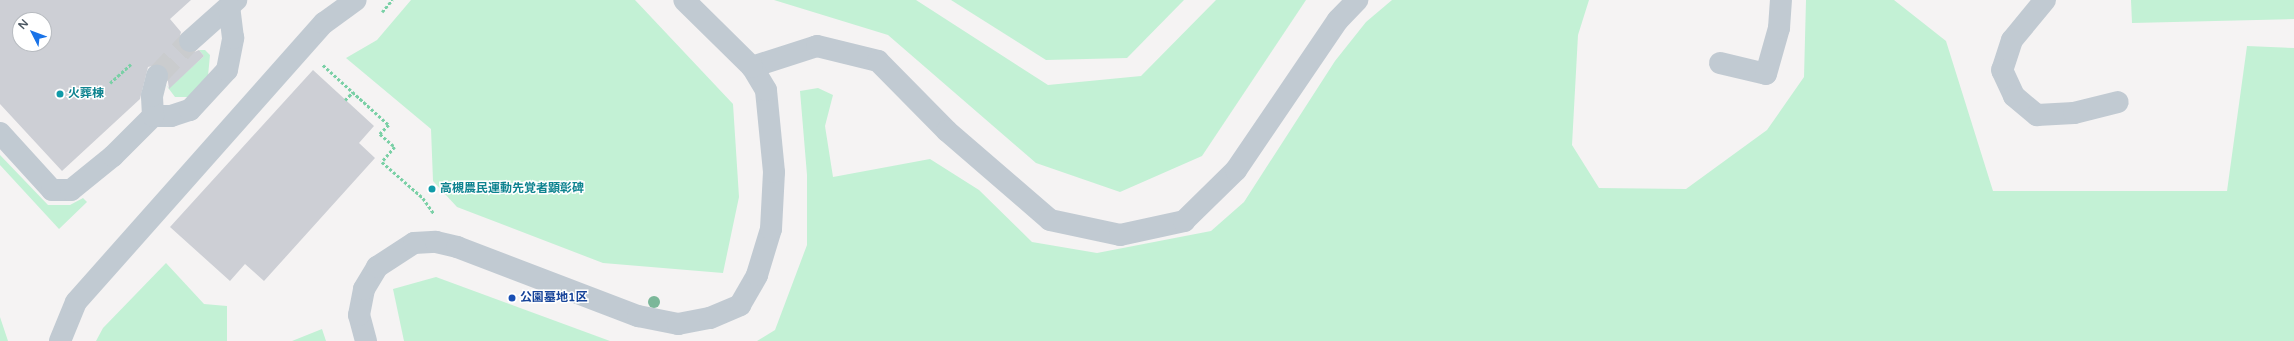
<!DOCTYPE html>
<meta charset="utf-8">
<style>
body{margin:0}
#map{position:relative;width:2294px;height:341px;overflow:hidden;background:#f5f3f3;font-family:"Varela Round","Noto Sans JP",sans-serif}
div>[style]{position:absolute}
.green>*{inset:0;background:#c3f1d5}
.building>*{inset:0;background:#cdcfd5}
.minor-tunnel>*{height:22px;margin-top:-11px;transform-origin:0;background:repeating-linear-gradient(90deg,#caccce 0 22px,transparent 0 33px)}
.path>*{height:2.5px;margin-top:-1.25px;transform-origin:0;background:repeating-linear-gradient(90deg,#7ad0a6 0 3px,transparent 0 5px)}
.minor>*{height:22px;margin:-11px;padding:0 11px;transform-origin:11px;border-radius:11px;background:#c1cad2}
.trees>*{width:12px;height:12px;margin:-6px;border-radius:50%;background:#7bb799}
.dots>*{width:11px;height:11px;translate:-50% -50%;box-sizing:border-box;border:2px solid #fff;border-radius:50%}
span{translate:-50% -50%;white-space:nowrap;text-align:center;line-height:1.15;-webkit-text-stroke:3px #fff;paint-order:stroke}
.culture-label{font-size:12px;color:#0d838f;font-weight:700}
.left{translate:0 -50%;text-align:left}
.transit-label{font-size:12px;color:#164399;font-weight:700}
.north{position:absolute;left:12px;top:12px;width:40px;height:40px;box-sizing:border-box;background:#fff;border:1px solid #b7bbc0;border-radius:50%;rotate:312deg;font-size:11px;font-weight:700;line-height:16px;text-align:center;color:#4a5661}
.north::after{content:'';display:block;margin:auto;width:14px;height:18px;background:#1a73e8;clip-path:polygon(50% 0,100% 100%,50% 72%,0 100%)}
</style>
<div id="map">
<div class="green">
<i style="clip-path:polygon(411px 0,635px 0,733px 104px,739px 197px,723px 273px,603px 263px,457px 207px,433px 181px,431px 129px,346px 58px,377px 40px)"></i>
<i style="clip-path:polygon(774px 0,916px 0,1048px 85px,1141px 76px,1216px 0,1306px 0,1202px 156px,1120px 192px,1036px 163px,888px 35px)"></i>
<i style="clip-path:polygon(951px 0,1184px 0,1127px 58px,1046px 60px)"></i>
<i style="clip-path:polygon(1392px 0,1589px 0,1578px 35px,1572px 145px,1599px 188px,1686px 189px,1767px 130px,1804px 77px,1806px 0,1894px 0,1946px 41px,1993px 191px,2227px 191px,2247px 46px,2294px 48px,2294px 341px,757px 341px,775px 330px,807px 245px,807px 175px,800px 91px,818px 88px,833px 95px,825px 126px,833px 177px,930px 159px,979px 190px,1032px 242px,1097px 253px,1211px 231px,1244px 202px,1335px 61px,1366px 22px)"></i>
<i style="clip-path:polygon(2131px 0,2294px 0,2294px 19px,2132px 23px)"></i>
<i style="clip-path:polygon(199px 50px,205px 50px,210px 55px,208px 76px,189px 97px,175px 97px,166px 85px,169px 88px,204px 56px)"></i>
<i style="clip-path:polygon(0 155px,48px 205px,70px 205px,83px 198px,87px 202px,59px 229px,0 165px)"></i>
<i style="clip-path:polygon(166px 263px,204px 304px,227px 306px,227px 341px,96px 341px,103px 328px)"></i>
<i style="clip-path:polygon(436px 277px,610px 341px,404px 341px,393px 289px)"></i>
<i style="clip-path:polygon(0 317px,8px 341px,0 341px)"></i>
<i style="clip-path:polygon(322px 329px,326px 341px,292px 341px)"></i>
</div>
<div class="building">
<i style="clip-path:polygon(evenodd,0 0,191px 0,170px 19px,181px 32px,178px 43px,181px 50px,192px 53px,199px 50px,204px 56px,169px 89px,166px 67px,160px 64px,148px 67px,140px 99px,62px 171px,0 104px,0 0,20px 20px,44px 20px,44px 44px,20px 44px,20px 20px)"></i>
<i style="clip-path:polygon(313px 70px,374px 126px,359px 143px,375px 158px,264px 281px,245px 264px,230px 281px,170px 227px)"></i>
</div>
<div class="minor-tunnel">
<i style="left:157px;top:76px;width:48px;rotate:-46.7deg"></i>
</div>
<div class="path">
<i style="left:382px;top:12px;width:16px;rotate:-50deg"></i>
<i style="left:323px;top:65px;width:89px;rotate:42.3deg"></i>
<i style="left:389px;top:125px;width:13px;rotate:135deg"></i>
<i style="left:380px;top:134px;width:20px;rotate:41deg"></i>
<i style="left:395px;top:147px;width:20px;rotate:131deg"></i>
<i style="left:382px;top:162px;width:55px;rotate:41.3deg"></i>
<i style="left:423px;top:198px;width:19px;rotate:55deg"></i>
<i style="left:110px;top:83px;width:28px;rotate:-42deg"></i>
<i style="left:345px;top:100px;width:11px;rotate:-45deg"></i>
</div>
<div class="minor">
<i style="left:2045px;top:0;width:52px;rotate:129.5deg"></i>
<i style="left:2012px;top:40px;width:32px;rotate:108deg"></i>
<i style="left:2002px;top:70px;width:29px;rotate:65deg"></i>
<i style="left:2014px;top:96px;width:30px;rotate:40deg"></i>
<i style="left:2037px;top:115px;width:37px;rotate:-3deg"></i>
<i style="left:2074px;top:113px;width:45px;rotate:-14deg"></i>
<i style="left:190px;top:41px;width:62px;rotate:-41.7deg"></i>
<i style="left:1720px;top:63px;width:47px;rotate:13.4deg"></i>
<i style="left:1766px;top:74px;width:48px;rotate:-74.2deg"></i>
<i style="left:1779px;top:28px;width:28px;rotate:-86deg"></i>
<i style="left:752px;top:67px;width:68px;rotate:-17.9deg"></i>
<i style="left:817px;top:46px;width:63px;rotate:13.8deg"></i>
<i style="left:878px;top:61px;width:98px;rotate:45.4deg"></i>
<i style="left:947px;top:131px;width:136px;rotate:40.8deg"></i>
<i style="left:1050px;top:220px;width:72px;rotate:12.1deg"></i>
<i style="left:1120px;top:235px;width:66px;rotate:-12.3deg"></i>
<i style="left:1184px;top:221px;width:73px;rotate:-44.4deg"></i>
<i style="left:1236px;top:170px;width:181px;rotate:-55.8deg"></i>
<i style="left:1338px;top:20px;width:28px;rotate:-46deg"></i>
<i style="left:153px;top:116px;width:18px"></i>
<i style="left:171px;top:116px;width:20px;rotate:-18deg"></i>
<i style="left:190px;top:110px;width:54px;rotate:-47.2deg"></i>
<i style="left:227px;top:70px;width:33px;rotate:-79deg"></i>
<i style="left:233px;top:38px;width:31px;rotate:-97deg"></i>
<i style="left:0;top:133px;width:77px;rotate:47.6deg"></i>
<i style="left:52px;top:190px;width:19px"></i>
<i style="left:71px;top:190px;width:54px;rotate:-39deg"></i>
<i style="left:113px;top:156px;width:57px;rotate:-45deg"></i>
<i style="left:153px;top:116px;width:20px;rotate:-93deg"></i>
<i style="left:152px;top:96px;width:21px;rotate:-76deg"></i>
<i style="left:60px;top:341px;width:42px;rotate:-67.7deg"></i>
<i style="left:76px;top:302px;width:373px;rotate:-48.4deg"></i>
<i style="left:324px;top:23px;width:39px;rotate:-36deg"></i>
<i style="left:366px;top:341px;width:27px;rotate:-105deg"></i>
<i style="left:359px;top:315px;width:26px;rotate:-79deg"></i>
<i style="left:364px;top:289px;width:26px;rotate:-59deg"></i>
<i style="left:377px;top:267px;width:44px;rotate:-33deg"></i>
<i style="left:414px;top:243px;width:22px;rotate:-3deg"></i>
<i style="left:436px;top:242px;width:22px;rotate:13deg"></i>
<i style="left:457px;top:247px;width:194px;rotate:20.9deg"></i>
<i style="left:638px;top:316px;width:41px;rotate:11.3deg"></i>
<i style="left:678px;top:324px;width:33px;rotate:-11deg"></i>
<i style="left:710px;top:318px;width:33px;rotate:-23deg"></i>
<i style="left:740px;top:305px;width:34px;rotate:-60deg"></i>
<i style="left:757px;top:275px;width:48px;rotate:-73.1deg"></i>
<i style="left:771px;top:229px;width:57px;rotate:-87deg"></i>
<i style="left:774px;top:172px;width:82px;rotate:-95.6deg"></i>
<i style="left:766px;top:90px;width:27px;rotate:-121deg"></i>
<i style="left:752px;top:67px;width:95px;rotate:-135.4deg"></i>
</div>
<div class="trees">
<i style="left:654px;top:302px"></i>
</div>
<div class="dots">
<i style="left:60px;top:94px;background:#0f9aa8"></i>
<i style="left:432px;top:189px;background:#0f9aa8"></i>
<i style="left:512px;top:298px;background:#1a4fb4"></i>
</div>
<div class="culture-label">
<span class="left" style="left:68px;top:94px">火葬棟</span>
<span class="left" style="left:440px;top:189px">高槻農民運動先覚者顕彰碑</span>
</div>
<div class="transit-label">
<span class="left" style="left:520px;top:298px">公園墓地1区</span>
</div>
<div class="north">N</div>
</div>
